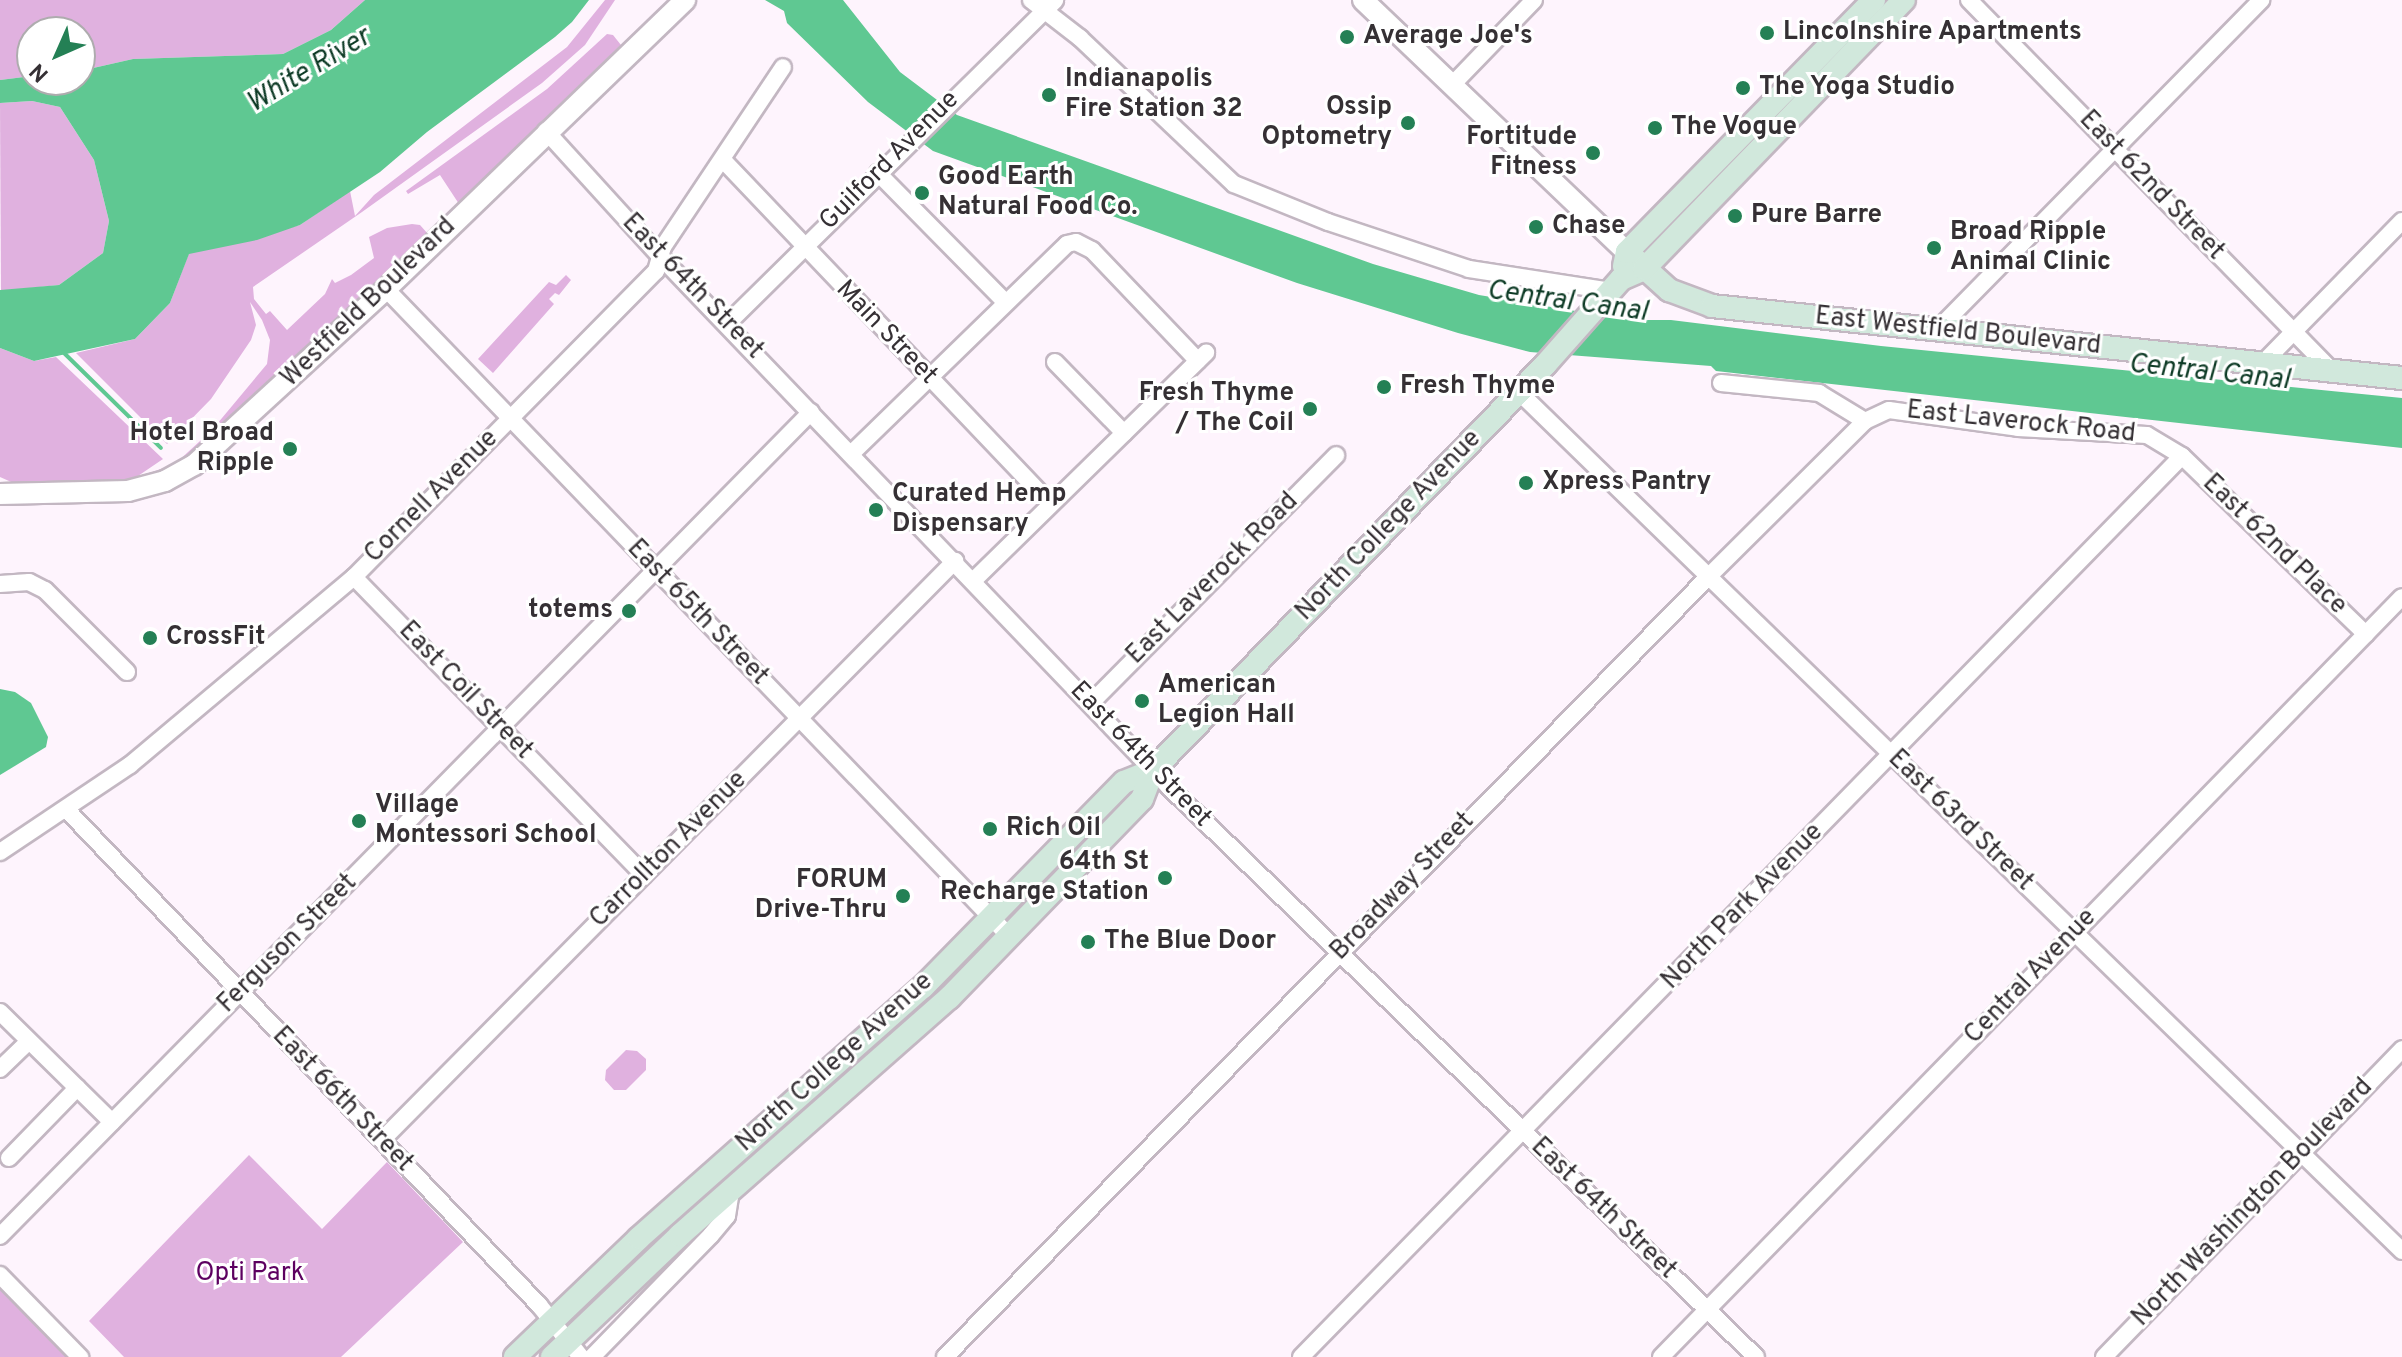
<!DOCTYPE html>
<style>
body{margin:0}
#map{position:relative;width:2402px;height:1357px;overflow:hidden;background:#fef4fd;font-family:Overpass,sans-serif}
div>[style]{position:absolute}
.green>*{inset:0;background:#e0b1df}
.water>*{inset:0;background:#5fc892}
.stream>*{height:4px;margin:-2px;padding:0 2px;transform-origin:2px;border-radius:2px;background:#5fc892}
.roads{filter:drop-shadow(2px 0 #c3b7c2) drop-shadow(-2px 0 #c3b7c2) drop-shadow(0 2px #c3b7c2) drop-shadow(0 -2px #c3b7c2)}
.minor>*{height:16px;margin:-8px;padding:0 8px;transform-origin:8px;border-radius:8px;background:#fff}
.tertiary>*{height:20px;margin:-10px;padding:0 10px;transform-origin:10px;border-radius:10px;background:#fff}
.secondary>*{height:22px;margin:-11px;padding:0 11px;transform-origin:11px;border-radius:11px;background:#d1e8dc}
.dots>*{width:22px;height:22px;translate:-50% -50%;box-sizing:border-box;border:4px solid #fff;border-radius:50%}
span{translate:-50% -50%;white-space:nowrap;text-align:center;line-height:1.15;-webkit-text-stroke:6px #fff;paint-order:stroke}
.poi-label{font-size:26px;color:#353034;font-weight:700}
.left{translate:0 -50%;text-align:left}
.right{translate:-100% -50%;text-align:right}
.street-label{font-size:26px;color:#353034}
.park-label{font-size:26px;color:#5d0160}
.water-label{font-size:28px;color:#0e3b26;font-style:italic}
.north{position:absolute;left:16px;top:16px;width:80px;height:80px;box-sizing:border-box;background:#fff;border:2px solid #aeacae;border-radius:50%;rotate:225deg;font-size:22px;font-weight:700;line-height:32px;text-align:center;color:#353034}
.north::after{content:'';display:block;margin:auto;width:28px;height:36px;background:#248055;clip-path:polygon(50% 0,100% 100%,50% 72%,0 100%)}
</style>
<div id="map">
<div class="green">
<i style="clip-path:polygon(0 0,365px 0,331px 30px,283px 54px,133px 59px,80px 71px,80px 32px,32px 32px,32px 76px,0 80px)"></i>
<i style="clip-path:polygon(605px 0,615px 0,585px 45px,542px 83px,362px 212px,253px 287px,254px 299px,266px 314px,270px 311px,287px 330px,325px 294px,332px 279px,335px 283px,351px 275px,374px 258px,369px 237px,387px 228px,412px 224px,420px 225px,428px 234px,335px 329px,177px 467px,133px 482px,18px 485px,0 477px,0 348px,34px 361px,56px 357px,163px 459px,135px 478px,175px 464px,212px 430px,267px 364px,270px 340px,262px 320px,250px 302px,256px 325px,251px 340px,211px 399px,167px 444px,76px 353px,135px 339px,170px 303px,189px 253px,300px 225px,350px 191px,355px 216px,374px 195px,567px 47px)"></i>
<i style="clip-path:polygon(668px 0,674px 0,459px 204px,440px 175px,408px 194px,406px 191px,547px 89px,607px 34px,613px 35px,621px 45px)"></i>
<i style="clip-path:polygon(32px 101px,60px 107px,94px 160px,109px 221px,103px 253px,59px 285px,1px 291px,0 103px)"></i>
<i style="clip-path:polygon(566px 275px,571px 280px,559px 295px,555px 293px,549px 299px,554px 304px,493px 373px,478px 359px,549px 282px,556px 285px)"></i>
<i style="clip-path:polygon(626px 1050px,637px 1051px,646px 1059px,646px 1070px,626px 1090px,614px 1090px,605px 1080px,606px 1070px)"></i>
<i style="clip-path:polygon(249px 1155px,322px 1229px,387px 1162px,463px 1242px,341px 1357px,124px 1357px,89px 1321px)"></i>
<i style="clip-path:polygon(0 1287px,45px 1333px,67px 1357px,0 1357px)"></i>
</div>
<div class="water">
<i style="clip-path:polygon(365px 0,589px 0,572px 22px,555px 37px,427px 132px,380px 172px,300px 225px,257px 240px,189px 254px,170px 303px,135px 339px,34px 361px,0 348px,0 290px,59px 285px,103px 253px,109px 221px,94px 160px,60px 107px,32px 101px,0 103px,0 80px,32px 76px,32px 80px,80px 80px,80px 71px,133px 59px,283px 54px,331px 30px)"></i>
<i style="clip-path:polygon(765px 0,843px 0,900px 72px,957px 115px,1373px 264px,1479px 295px,1630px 320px,1671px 320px,1881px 346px,2402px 398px,2402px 448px,1716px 371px,1711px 366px,1530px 352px,1458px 333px,1297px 283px,933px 151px,868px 102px,787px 23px,784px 11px)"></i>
<i style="clip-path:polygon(0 689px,15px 692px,31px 703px,48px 737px,46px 747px,0 775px)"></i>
</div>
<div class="stream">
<i style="left:63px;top:352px;width:137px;rotate:44.4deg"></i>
</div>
<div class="roads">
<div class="minor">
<i style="left:1031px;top:0;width:62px;rotate:37.8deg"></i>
<i style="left:1080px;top:38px;width:212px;rotate:43.5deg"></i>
<i style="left:1234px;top:184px;width:101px;rotate:22deg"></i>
<i style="left:1328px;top:222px;width:149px;rotate:18.4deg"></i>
<i style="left:1469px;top:269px;width:144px;rotate:8.8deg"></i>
<i style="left:1969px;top:0;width:520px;rotate:45.62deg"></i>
<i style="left:1452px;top:85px;width:118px;rotate:-46deg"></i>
<i style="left:546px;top:131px;width:168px;rotate:47.7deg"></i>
<i style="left:659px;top:255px;width:737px;rotate:46.21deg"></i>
<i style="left:1169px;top:787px;width:818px;rotate:44.16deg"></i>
<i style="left:723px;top:160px;width:475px;rotate:46.4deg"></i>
<i style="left:878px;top:173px;width:181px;rotate:45.4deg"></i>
<i style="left:386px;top:289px;width:898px;rotate:46.08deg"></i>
<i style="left:727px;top:324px;width:461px;rotate:-44.6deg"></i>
<i style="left:1939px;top:328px;width:460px;rotate:-45.5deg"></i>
<i style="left:1055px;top:362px;width:99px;rotate:45.8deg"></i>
<i style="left:2262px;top:364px;width:200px;rotate:-45.6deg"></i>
<i style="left:1721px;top:383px;width:99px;rotate:5.8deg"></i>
<i style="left:1819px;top:393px;width:54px;rotate:31.3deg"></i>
<i style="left:1865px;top:421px;width:26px;rotate:-25deg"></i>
<i style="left:1889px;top:410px;width:130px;rotate:7.9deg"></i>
<i style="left:2018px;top:428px;width:129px;rotate:3.1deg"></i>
<i style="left:2147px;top:435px;width:41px;rotate:31deg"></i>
<i style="left:2182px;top:456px;width:256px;rotate:44.1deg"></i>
<i style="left:1519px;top:392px;width:1232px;rotate:44.21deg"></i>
<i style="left:851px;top:454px;width:301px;rotate:-44.2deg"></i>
<i style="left:1067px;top:244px;width:9px;rotate:-13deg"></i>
<i style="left:1076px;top:242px;width:18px;rotate:27deg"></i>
<i style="left:1092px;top:250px;width:153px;rotate:46.3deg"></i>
<i style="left:354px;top:577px;width:416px;rotate:45.8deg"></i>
<i style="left:974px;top:580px;width:325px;rotate:-44.4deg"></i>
<i style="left:0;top:584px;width:29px;rotate:-4deg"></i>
<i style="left:29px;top:582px;width:18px;rotate:27deg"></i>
<i style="left:45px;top:590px;width:116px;rotate:45deg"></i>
<i style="left:1090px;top:704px;width:350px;rotate:-45.3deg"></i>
<i style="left:67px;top:810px;width:684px;rotate:46.36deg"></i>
<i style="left:539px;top:1305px;width:67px;rotate:51.1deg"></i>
<i style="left:0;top:852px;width:156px;rotate:-33.8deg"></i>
<i style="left:130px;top:765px;width:292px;rotate:-40deg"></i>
<i style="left:354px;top:577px;width:430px;rotate:-45.4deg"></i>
<i style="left:656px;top:271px;width:25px;rotate:-74deg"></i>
<i style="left:663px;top:247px;width:216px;rotate:-56.3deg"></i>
<i style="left:0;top:1012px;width:157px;rotate:44.5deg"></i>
<i style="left:0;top:1069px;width:40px;rotate:-44deg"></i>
<i style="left:382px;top:1140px;width:815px;rotate:-45.3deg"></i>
<i style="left:9px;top:1158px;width:98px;rotate:-45.8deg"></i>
<i style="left:0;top:1236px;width:1156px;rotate:-45.46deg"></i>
<i style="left:0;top:1275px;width:115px;rotate:45.7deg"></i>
<i style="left:592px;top:1357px;width:170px;rotate:-45.7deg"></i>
<i style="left:711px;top:1235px;width:25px;rotate:-50deg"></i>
<i style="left:727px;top:1216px;width:26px;rotate:-81deg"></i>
<i style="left:945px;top:1357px;width:1091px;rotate:-45.63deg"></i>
<i style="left:1708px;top:577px;width:221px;rotate:-44.8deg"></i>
<i style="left:1301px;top:1357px;width:1260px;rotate:-45.64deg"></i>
<i style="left:1661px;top:1357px;width:1061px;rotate:-45.73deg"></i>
<i style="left:2104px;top:1357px;width:429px;rotate:-45.9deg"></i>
</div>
<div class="tertiary">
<i style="left:1363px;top:0;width:365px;rotate:43.7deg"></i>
<i style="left:0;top:494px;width:128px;rotate:-1.3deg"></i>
<i style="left:128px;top:491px;width:38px;rotate:-15deg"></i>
<i style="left:165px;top:481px;width:33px;rotate:-29deg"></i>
<i style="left:194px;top:465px;width:260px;rotate:-42.5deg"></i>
<i style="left:386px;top:289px;width:416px;rotate:-44deg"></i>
</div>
<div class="secondary">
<i style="left:1627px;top:252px;width:57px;rotate:42.1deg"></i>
<i style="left:1669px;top:290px;width:46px;rotate:20.4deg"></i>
<i style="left:1712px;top:306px;width:694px;rotate:5.96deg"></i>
<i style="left:1624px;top:266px;width:14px;rotate:-78deg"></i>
<i style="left:1627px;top:252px;width:353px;rotate:-45.6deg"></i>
<i style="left:515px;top:1357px;width:172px;rotate:-43.8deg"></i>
<i style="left:639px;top:1238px;width:379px;rotate:-41.5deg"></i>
<i style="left:923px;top:987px;width:287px;rotate:-45.6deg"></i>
<i style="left:1124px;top:782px;width:31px;rotate:-22deg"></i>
<i style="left:552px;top:1357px;width:177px;rotate:-43.6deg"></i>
<i style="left:680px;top:1235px;width:359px;rotate:-41.4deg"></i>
<i style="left:949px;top:998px;width:277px;rotate:-45.9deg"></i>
<i style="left:1142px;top:799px;width:31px;rotate:-69deg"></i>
<i style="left:1153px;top:770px;width:564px;rotate:-45.93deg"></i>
<i style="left:1545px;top:365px;width:115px;rotate:-48.5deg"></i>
<i style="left:1621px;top:279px;width:25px;rotate:-23deg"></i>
<i style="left:1644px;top:269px;width:374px;rotate:-46deg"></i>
</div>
</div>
<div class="dots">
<i style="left:1767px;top:33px;background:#248055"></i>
<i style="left:1347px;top:37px;background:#248055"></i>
<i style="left:1743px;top:88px;background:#248055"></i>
<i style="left:1049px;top:95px;background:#248055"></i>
<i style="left:1408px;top:123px;background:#248055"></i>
<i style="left:1655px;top:128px;background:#248055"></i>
<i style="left:1593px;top:153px;background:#248055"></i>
<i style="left:922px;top:193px;background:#248055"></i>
<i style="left:1735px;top:216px;background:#248055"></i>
<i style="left:1536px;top:227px;background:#248055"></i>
<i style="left:1934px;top:248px;background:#248055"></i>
<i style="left:1384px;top:387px;background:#248055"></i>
<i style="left:1310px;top:409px;background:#248055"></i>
<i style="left:290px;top:449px;background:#248055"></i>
<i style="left:1526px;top:483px;background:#248055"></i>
<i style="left:876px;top:510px;background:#248055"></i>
<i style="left:629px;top:611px;background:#248055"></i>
<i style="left:150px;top:638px;background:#248055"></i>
<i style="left:1142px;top:701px;background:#248055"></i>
<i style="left:359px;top:821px;background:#248055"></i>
<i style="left:990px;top:829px;background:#248055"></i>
<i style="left:1165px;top:878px;background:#248055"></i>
<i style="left:903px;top:896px;background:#248055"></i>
<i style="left:1088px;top:942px;background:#248055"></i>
</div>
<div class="poi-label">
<span class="left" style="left:1783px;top:33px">Lincolnshire Apartments</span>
<span class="left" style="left:1363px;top:37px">Average Joe's</span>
<span class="left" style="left:1065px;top:95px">Indianapolis<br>Fire Station 32</span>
<span class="left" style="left:1759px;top:88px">The Yoga Studio</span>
<span class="right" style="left:1392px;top:123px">Ossip<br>Optometry</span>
<span class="left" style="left:1671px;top:128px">The Vogue</span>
<span class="right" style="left:1577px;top:153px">Fortitude<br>Fitness</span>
<span class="left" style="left:938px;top:193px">Good Earth<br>Natural Food Co.</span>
<span class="left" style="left:1751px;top:216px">Pure Barre</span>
<span class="left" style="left:1552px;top:227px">Chase</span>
<span class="left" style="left:1950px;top:248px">Broad Ripple<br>Animal Clinic</span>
<span class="left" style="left:1400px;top:387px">Fresh Thyme</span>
<span class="right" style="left:1294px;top:409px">Fresh Thyme<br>/ The Coil</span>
<span class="right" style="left:274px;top:449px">Hotel Broad<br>Ripple</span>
<span class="left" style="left:1542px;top:483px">Xpress Pantry</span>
<span class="left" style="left:892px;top:510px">Curated Hemp<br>Dispensary</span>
<span class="right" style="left:613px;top:611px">totems</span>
<span class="left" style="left:166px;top:638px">CrossFit</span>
<span class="left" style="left:1158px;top:701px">American<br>Legion Hall</span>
<span class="left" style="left:375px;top:821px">Village<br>Montessori School</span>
<span class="left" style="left:1006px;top:829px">Rich Oil</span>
<span class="right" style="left:1149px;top:878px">64th St<br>Recharge Station</span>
<span class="right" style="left:887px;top:896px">FORUM<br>Drive-Thru</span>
<span class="left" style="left:1104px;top:942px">The Blue Door</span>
</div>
<div class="street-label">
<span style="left:890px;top:161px;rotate:-45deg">Guilford Avenue</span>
<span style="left:2151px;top:186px;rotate:46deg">East 62nd Street</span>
<span style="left:692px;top:287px;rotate:46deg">East 64th Street</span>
<span style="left:369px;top:303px;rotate:-44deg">Westfield Boulevard</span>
<span style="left:1958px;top:332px;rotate:6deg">East Westfield Boulevard</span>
<span style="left:886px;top:333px;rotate:46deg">Main Street</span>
<span style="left:2021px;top:423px;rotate:6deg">East Laverock Road</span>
<span style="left:432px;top:497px;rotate:-45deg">Cornell Avenue</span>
<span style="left:1389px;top:526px;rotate:-46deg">North College Avenue</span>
<span style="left:2274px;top:545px;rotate:44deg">East 62nd Place</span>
<span style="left:1213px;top:579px;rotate:-45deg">East Laverock Road</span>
<span style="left:697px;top:613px;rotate:46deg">East 65th Street</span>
<span style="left:465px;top:691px;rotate:46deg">East Coil Street</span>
<span style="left:1140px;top:755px;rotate:46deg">East 64th Street</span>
<span style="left:1960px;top:821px;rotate:44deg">East 63rd Street</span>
<span style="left:669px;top:850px;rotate:-45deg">Carrollton Avenue</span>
<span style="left:1403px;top:887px;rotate:-46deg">Broadway Street</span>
<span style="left:1743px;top:907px;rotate:-46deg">North Park Avenue</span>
<span style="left:288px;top:944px;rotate:-45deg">Ferguson Street</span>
<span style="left:2031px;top:977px;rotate:-46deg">Central Avenue</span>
<span style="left:835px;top:1063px;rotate:-42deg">North College Avenue</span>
<span style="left:342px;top:1100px;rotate:46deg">East 66th Street</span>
<span style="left:2253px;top:1203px;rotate:-46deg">North Washington Boulevard</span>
<span style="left:1603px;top:1209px;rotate:44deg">East 64th Street</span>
</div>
<div class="park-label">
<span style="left:250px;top:1274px">Opti Park</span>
</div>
<div class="water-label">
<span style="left:309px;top:71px;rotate:-31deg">White River</span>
<span style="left:1567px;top:302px;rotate:8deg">Central Canal</span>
<span style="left:2209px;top:373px;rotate:6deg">Central Canal</span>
</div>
<div class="north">N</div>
</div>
